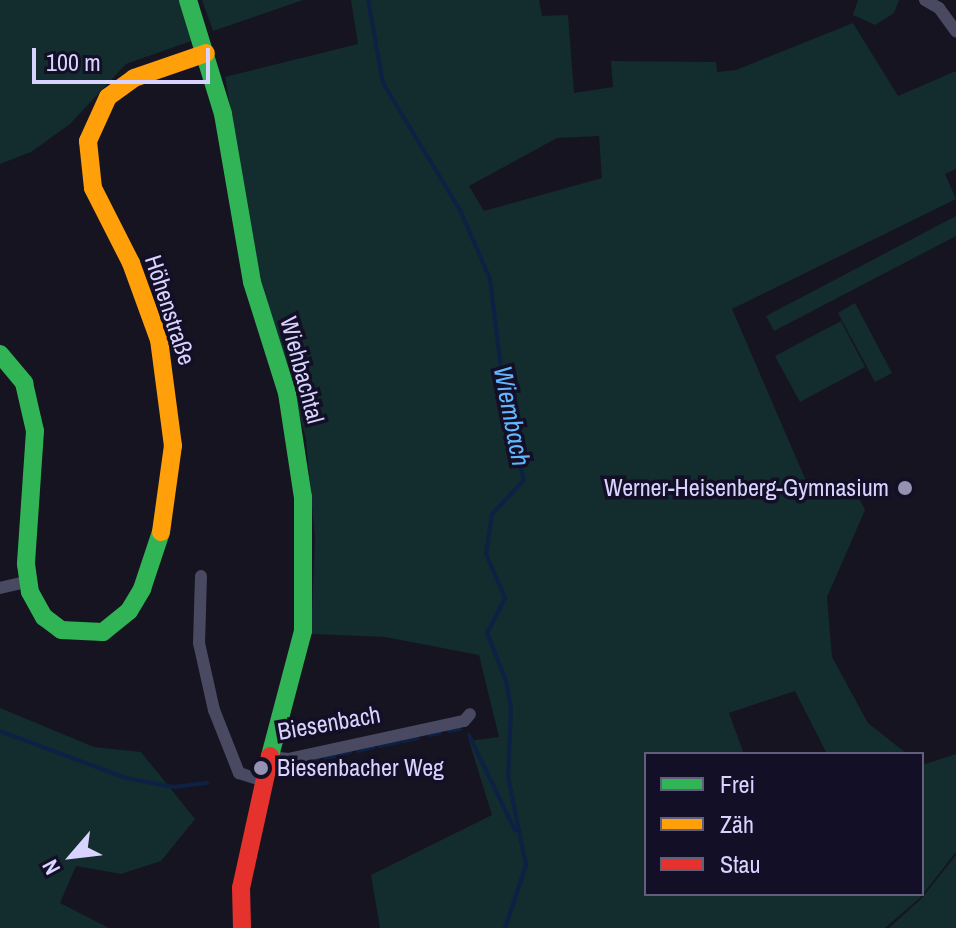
<!DOCTYPE html>
<meta charset="utf-8">
<style>
body{margin:0}
#map{position:relative;width:956px;height:928px;overflow:hidden;background:#161421;font-family:"Archivo Narrow",sans-serif}
div>[style]{position:absolute}
.green>*{inset:0;background:#132c2d}
.stream>*{height:4px;margin:-2px;padding:0 2px;transform-origin:2px;border-radius:2px;background:#0d2144}
.street>*{height:12px;margin:-6px;padding:0 6px;transform-origin:6px;border-radius:6px;background:#4a4962}
.fast>*{height:18px;margin:-9px;padding:0 9px;transform-origin:9px;border-radius:9px;background:#30b455}
.slow>*{height:18px;margin:-9px;padding:0 9px;transform-origin:9px;border-radius:9px;background:#ff9f0a}
.jam>*{height:18px;margin:-9px;padding:0 9px;transform-origin:9px;border-radius:9px;background:#e5322d}
.dots>*{width:22px;height:22px;translate:-50% -50%;box-sizing:border-box;border:4px solid #130f26;border-radius:50%}
span{translate:-50% -50%;white-space:nowrap;text-align:center;line-height:1.15;-webkit-text-stroke:7px #130f26;paint-order:stroke}
.street-label{font-size:24px;color:#d9d4ff}
.poi-label{font-size:24px;color:#d9d4ff}
.right{translate:-100% -50%;text-align:right}
.left{translate:0 -50%;text-align:left}
.water-label{font-size:26px;color:#62b6ff;font-style:italic}
.legend{position:absolute;left:644px;top:752px;width:280px;height:144px;box-sizing:border-box;background:#130f26;border:2px solid #625e7d;margin:0;padding:10px 14px;list-style:none;font-size:24px;color:#d9d4ff}
.legend li{display:flex;align-items:center;gap:16px;height:40px}
.legend b{width:40px;border:2px solid #625e7d}
.north{position:absolute;left:32px;top:816px;width:80px;height:80px;-webkit-text-stroke:6px #130f26;paint-order:stroke;rotate:242deg;font-size:22px;font-weight:700;line-height:32px;text-align:center;color:#d9d4ff}
.north::after{content:'';display:block;margin:auto;width:28px;height:36px;background:#d9d4ff;clip-path:polygon(50% 0,100% 100%,50% 72%,0 100%)}
.scale{position:absolute;left:32px;top:48px;width:178px;height:36px;box-sizing:border-box;border:4px solid #d9d4ff;border-top:0;padding-left:10px;font-size:24px;line-height:28px;white-space:nowrap;color:#d9d4ff;-webkit-text-stroke:6px #130f26;paint-order:stroke}
</style>
<div id="map">
<div class="green">
<i style="clip-path:polygon(0 0,183px 0,194px 40px,126px 64px,70px 124px,31px 152px,0 164px)"></i>
<i style="clip-path:polygon(202px 0,303px 0,213px 31px)"></i>
<i style="clip-path:polygon(evenodd,351px 0,539px 0,542px 16px,568px 15px,574px 93px,613px 87px,611px 61px,716px 62px,717px 72px,736px 70px,853px 23px,898px 96px,956px 71px,956px 169px,945px 174px,956px 199px,732px 309px,813px 497px,849px 479px,865px 510px,827px 597px,832px 657px,868px 723px,907px 754px,827px 754px,795px 691px,729px 713px,744px 754px,646px 754px,646px 894px,922px 894px,922px 765px,956px 754px,956px 852px,920px 898px,885px 928px,380px 928px,371px 875px,492px 815px,469px 741px,499px 737px,479px 655px,385px 637px,311px 634px,315px 539px,306px 439px,258px 268px,225px 77px,358px 44px,351px 0,599px 136px,602px 178px,484px 211px,469px 186px,557px 138px,599px 136px)"></i>
<i style="clip-path:polygon(858px 0,899px 0,894px 13px,875px 25px,853px 15px)"></i>
<i style="clip-path:polygon(956px 216px,956px 236px,774px 331px,766px 316px)"></i>
<i style="clip-path:polygon(855px 303px,892px 373px,875px 382px,838px 313px)"></i>
<i style="clip-path:polygon(841px 321px,865px 367px,800px 402px,775px 356px)"></i>
<i style="clip-path:polygon(0 708px,94px 747px,141px 752px,195px 819px,161px 861px,121px 874px,76px 866px,60px 903px,109px 928px,0 928px)"></i>
<i style="clip-path:polygon(956px 855px,956px 928px,889px 928px,921px 899px)"></i>
</div>
<div class="stream">
<i style="left:368px;top:0;width:84px;rotate:79.8deg"></i>
<i style="left:383px;top:83px;width:149px;rotate:58.8deg"></i>
<i style="left:460px;top:210px;width:75px;rotate:66.5deg"></i>
<i style="left:490px;top:279px;width:140px;rotate:83deg"></i>
<i style="left:507px;top:418px;width:64px;rotate:74.7deg"></i>
<i style="left:524px;top:480px;width:47px;rotate:133.3deg"></i>
<i style="left:492px;top:514px;width:40px;rotate:98.5deg"></i>
<i style="left:486px;top:554px;width:48px;rotate:66.6deg"></i>
<i style="left:505px;top:598px;width:39px;rotate:117deg"></i>
<i style="left:487px;top:633px;width:52px;rotate:68.4deg"></i>
<i style="left:506px;top:681px;width:28px;rotate:80deg"></i>
<i style="left:511px;top:709px;width:68px;rotate:92.5deg"></i>
<i style="left:508px;top:777px;width:90px;rotate:78.4deg"></i>
<i style="left:526px;top:865px;width:66px;rotate:108.4deg"></i>
<i style="left:0;top:731px;width:134px;rotate:20.5deg"></i>
<i style="left:126px;top:778px;width:49px;rotate:10.6deg"></i>
<i style="left:174px;top:787px;width:34px;rotate:-7deg"></i>
<i style="left:449px;top:731px;width:11px;rotate:-10deg"></i>
<i style="left:429px;top:735px;width:11px;rotate:-10deg"></i>
<i style="left:469px;top:735px;width:106px;rotate:64.2deg"></i>
<i style="left:403px;top:741px;width:15px;rotate:-11deg"></i>
<i style="left:379px;top:746px;width:20px;rotate:-11deg"></i>
<i style="left:358px;top:751px;width:16px;rotate:-14deg"></i>
<i style="left:326px;top:758px;width:25px;rotate:-14deg"></i>
<i style="left:310px;top:761px;width:8px;rotate:-14deg"></i>
<i style="left:279px;top:768px;width:24px;rotate:-12deg"></i>
</div>
<div class="street">
<i style="left:925px;top:0;width:16px;rotate:30deg"></i>
<i style="left:939px;top:8px;width:29px;rotate:54deg"></i>
<i style="left:201px;top:576px;width:67px;rotate:91.7deg"></i>
<i style="left:199px;top:643px;width:69px;rotate:77.4deg"></i>
<i style="left:214px;top:710px;width:68px;rotate:68.4deg"></i>
<i style="left:239px;top:773px;width:26px;rotate:18deg"></i>
<i style="left:0;top:588px;width:28px;rotate:-13deg"></i>
<i style="left:271px;top:757px;width:17px;rotate:7deg"></i>
<i style="left:288px;top:759px;width:180px;rotate:-12.2deg"></i>
<i style="left:464px;top:721px;width:9px;rotate:-49deg"></i>
</div>
<div class="fast">
<i style="left:188px;top:0;width:119px;rotate:72.9deg"></i>
<i style="left:223px;top:114px;width:170px;rotate:80.2deg"></i>
<i style="left:252px;top:282px;width:116px;rotate:72.5deg"></i>
<i style="left:287px;top:393px;width:105px;rotate:81.3deg"></i>
<i style="left:303px;top:497px;width:134px;rotate:90deg"></i>
<i style="left:303px;top:631px;width:129px;rotate:104.8deg"></i>
<i style="left:0;top:354px;width:38px;rotate:50deg"></i>
<i style="left:24px;top:383px;width:49px;rotate:77.1deg"></i>
<i style="left:35px;top:431px;width:133px;rotate:93.9deg"></i>
<i style="left:26px;top:564px;width:28px;rotate:82deg"></i>
<i style="left:30px;top:592px;width:29px;rotate:61deg"></i>
<i style="left:44px;top:617px;width:21px;rotate:37deg"></i>
<i style="left:61px;top:630px;width:42px;rotate:2.7deg"></i>
<i style="left:103px;top:632px;width:33px;rotate:-39deg"></i>
<i style="left:129px;top:611px;width:26px;rotate:-59deg"></i>
<i style="left:142px;top:589px;width:60px;rotate:-71.6deg"></i>
</div>
<div class="slow">
<i style="left:161px;top:532px;width:87px;rotate:-82.1deg"></i>
<i style="left:173px;top:446px;width:107px;rotate:-97.5deg"></i>
<i style="left:159px;top:340px;width:82px;rotate:-110deg"></i>
<i style="left:131px;top:263px;width:84px;rotate:-116.9deg"></i>
<i style="left:93px;top:188px;width:47px;rotate:-96.1deg"></i>
<i style="left:88px;top:141px;width:48px;rotate:-65.6deg"></i>
<i style="left:108px;top:97px;width:32px;rotate:-36deg"></i>
<i style="left:134px;top:78px;width:76px;rotate:-19.1deg"></i>
</div>
<div class="jam">
<i style="left:242px;top:928px;width:40px;rotate:-91.4deg"></i>
<i style="left:241px;top:888px;width:135px;rotate:-77.6deg"></i>
</div>
<div class="dots">
<i style="left:905px;top:488px;background:#9591b1"></i>
<i style="left:261px;top:768px;background:#9591b1"></i>
</div>
<div class="street-label">
<span style="left:170px;top:310px;rotate:72deg">Höhenstraße</span>
<span style="left:302px;top:370px;rotate:75deg">Wiehbachtal</span>
<span style="left:329px;top:723px;rotate:-10deg">Biesenbach</span>
</div>
<div class="poi-label">
<span class="right" style="left:889px;top:488px">Werner-Heisenberg-Gymnasium</span>
<span class="left" style="left:277px;top:768px">Biesenbacher Weg</span>
</div>
<div class="water-label">
<span style="left:512px;top:416px;rotate:79deg">Wiembach</span>
</div>
<ul class="legend">
<li><b style="height:10px;background:#30b455"></b>Frei</li>
<li><b style="height:10px;background:#ff9f0a"></b>Zäh</li>
<li><b style="height:10px;background:#e5322d"></b>Stau</li>
</ul>
<div class="north">N</div>
<div class="scale">100 m</div>
</div>
